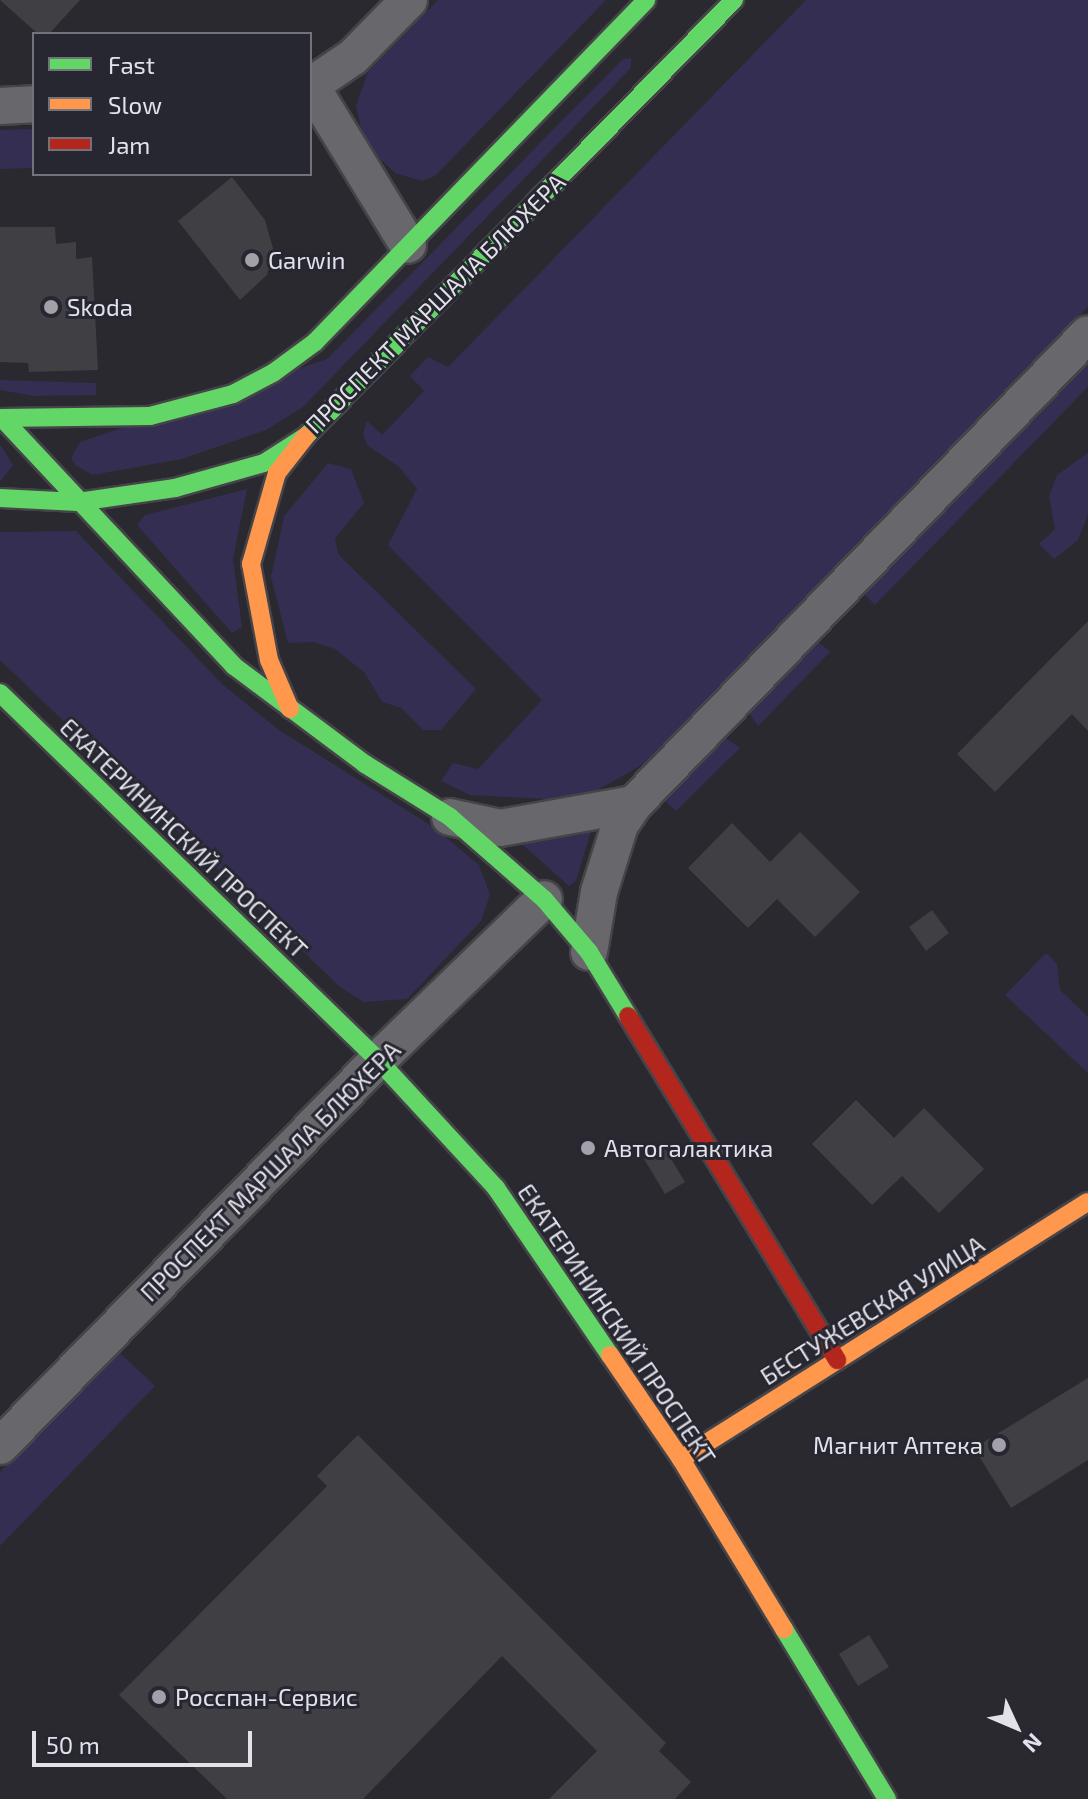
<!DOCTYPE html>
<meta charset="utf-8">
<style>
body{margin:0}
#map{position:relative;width:1088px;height:1799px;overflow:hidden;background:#29292f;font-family:"Exo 2",sans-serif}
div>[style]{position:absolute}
.green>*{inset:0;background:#332e52}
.building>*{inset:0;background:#3f3f44}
.roads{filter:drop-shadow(2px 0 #454449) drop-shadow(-2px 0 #454449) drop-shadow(0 2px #454449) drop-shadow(0 -2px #454449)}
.street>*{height:36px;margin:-18px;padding:0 18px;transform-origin:18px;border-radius:18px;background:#67676c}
.fast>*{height:18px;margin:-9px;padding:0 9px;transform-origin:9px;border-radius:9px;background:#63d668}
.slow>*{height:18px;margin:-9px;padding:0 9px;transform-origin:9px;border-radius:9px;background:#ff974d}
.jam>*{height:18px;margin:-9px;padding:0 9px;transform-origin:9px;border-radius:9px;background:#b3261e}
.dots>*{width:22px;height:22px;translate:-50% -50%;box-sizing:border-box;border:4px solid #272731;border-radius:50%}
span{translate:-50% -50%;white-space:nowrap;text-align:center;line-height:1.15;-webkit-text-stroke:6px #272731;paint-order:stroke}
.poi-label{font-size:24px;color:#e3e2ea}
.left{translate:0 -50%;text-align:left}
.right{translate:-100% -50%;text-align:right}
.street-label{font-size:24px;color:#e3e2ea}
.legend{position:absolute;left:32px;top:32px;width:280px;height:144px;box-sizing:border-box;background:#272731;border:2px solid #72727b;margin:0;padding:10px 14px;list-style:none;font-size:24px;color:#e3e2ea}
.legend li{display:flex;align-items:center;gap:16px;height:40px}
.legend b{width:40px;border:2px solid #72727b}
.north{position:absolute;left:976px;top:1687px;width:80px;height:80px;-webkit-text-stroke:6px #272731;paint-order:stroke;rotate:134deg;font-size:22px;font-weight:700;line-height:32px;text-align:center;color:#e3e2ea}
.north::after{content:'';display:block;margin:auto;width:28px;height:36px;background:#e3e2ea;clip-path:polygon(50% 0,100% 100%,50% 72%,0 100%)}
.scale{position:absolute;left:32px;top:1731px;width:220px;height:36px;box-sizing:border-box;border:4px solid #e3e2ea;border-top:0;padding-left:10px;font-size:24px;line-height:28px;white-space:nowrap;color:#e3e2ea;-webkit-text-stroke:6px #272731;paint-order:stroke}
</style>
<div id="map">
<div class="green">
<i style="clip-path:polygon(438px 0,606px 0,435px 176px,422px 181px,395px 173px,373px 152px,363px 137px,356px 106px,368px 72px)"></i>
<i style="clip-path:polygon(806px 0,1088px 0,1088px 307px,652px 759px,596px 791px,564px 800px,470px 795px,441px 781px,453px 763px,478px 769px,542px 700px,388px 545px,417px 489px,399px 467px,367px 445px,363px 433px,367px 421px,382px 435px,424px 391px,410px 376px,428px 357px,448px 367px)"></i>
<i style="clip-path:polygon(631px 58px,631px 68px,303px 407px,266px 430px,182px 459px,93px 475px,76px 466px,71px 458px,80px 442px,327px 359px,623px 59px)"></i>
<i style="clip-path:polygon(34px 129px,34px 168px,0 169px,0 130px)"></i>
<i style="clip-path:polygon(1088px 357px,1088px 387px,875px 605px,860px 590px)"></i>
<i style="clip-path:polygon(0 380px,96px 383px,96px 395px,34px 396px,0 390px)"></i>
<i style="clip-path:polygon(0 444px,13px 465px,0 482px)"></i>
<i style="clip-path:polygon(1088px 453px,1088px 515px,1078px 540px,1054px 559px,1039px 544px,1055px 529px,1049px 496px,1057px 475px)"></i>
<i style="clip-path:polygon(328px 463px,351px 469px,364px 503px,335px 538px,338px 554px,476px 689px,441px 730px,423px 730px,401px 708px,382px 702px,365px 673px,335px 649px,313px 642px,288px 643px,271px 577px,284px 516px)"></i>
<i style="clip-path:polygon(247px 489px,233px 559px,242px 627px,232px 633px,137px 525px,145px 515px)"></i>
<i style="clip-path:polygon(76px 531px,223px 685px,279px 730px,435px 828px,479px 865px,490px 894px,481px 921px,407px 999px,364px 1002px,340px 987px,0 660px,0 532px)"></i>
<i style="clip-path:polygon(814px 638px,830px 652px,758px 726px,745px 707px)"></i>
<i style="clip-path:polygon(722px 735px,740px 748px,676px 811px,662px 798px)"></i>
<i style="clip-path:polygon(592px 828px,576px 881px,569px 886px,516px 839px)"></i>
<i style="clip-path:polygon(1046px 953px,1057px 964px,1060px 990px,1088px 1017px,1088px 1073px,1005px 995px)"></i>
<i style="clip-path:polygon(118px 1351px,155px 1386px,0 1546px,0 1472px)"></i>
</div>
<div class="building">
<i style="clip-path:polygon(0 0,80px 0,49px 34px,38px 34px)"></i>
<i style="clip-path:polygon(232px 177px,265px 220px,274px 252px,267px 275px,240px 300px,178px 221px)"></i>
<i style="clip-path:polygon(0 227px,55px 227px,56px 244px,76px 242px,76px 259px,92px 257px,98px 370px,29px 372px,28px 363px,0 362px)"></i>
<i style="clip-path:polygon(1088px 621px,1088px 731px,1072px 714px,995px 792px,957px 754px)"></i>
<i style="clip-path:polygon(732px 823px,770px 862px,800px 832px,860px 892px,815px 937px,777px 899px,748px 928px,688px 868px)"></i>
<i style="clip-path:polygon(932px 910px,949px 933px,926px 951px,909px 927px)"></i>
<i style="clip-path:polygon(856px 1100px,894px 1138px,924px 1108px,984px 1169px,939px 1213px,902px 1176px,872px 1205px,812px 1144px)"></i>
<i style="clip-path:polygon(664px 1147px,685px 1182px,665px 1194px,644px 1159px)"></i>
<i style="clip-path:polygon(1088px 1378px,1088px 1460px,1011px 1508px,974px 1448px)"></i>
<i style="clip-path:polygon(358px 1435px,666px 1743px,659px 1751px,691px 1782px,675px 1799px,549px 1799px,597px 1751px,502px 1656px,363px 1799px,227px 1799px,119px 1695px,327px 1486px,317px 1476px)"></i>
<i style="clip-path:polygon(869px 1635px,889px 1667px,858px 1686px,839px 1654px)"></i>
</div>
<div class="roads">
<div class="street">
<i style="left:310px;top:86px;width:52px;rotate:-34deg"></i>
<i style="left:353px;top:57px;width:80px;rotate:-45.5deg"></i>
<i style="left:311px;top:86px;width:186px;rotate:58.6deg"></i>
<i style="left:0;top:106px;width:34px;rotate:-3deg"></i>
<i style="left:450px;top:817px;width:51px;rotate:12.4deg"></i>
<i style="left:500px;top:828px;width:136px;rotate:-10.2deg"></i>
<i style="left:589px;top:952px;width:61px;rotate:-80.5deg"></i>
<i style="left:599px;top:892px;width:70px;rotate:-72.6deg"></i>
<i style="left:620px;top:825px;width:25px;rotate:-56deg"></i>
<i style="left:634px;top:804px;width:653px;rotate:-45.99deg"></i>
<i style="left:0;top:1446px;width:540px;rotate:-45.6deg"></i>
<i style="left:378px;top:1060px;width:231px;rotate:-44.1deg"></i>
</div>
<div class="fast">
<i style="left:0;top:418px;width:150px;rotate:-0.8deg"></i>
<i style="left:150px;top:416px;width:86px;rotate:-14.8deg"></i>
<i style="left:233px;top:394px;width:45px;rotate:-27.7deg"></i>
<i style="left:273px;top:373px;width:52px;rotate:-36.4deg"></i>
<i style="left:315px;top:342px;width:476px;rotate:-45.9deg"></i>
<i style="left:2px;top:418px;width:340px;rotate:46.9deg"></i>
<i style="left:234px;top:666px;width:164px;rotate:36.8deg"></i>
<i style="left:365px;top:764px;width:100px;rotate:31.9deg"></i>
<i style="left:450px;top:817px;width:125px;rotate:41.1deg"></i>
<i style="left:544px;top:899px;width:70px;rotate:49.7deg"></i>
<i style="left:589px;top:952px;width:75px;rotate:58.6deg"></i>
<i style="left:0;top:498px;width:78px;rotate:2.9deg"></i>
<i style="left:78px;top:502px;width:98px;rotate:-8.2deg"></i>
<i style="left:175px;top:488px;width:92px;rotate:-15.7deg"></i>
<i style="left:264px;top:463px;width:50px;rotate:-32.7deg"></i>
<i style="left:306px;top:436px;width:611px;rotate:-45.53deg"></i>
<i style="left:0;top:693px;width:527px;rotate:44.15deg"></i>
<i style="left:378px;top:1060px;width:174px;rotate:47.3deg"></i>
<i style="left:496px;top:1188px;width:202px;rotate:55.7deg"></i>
<i style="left:784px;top:1629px;width:199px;rotate:58.8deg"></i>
</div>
<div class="slow">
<i style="left:290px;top:709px;width:53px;rotate:-113.2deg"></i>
<i style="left:269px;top:660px;width:98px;rotate:-100.6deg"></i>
<i style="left:251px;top:564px;width:95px;rotate:-74.1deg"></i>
<i style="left:277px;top:473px;width:47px;rotate:-51.9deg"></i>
<i style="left:610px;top:1355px;width:126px;rotate:55.7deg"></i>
<i style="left:681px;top:1459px;width:199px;rotate:58.8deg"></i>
<i style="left:681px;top:1459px;width:481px;rotate:-32.3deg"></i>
</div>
<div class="jam">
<i style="left:628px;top:1016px;width:403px;rotate:58.7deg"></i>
</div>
</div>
<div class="dots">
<i style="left:252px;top:260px;background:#a2a1a9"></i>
<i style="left:51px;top:307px;background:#a2a1a9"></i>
<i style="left:588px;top:1148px;background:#a2a1a9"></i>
<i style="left:999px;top:1445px;background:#a2a1a9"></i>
<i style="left:159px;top:1697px;background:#a2a1a9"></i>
</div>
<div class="poi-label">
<span class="left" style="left:268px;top:260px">Garwin</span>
<span class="left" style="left:67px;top:307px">Skoda</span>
<span class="left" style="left:604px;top:1148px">Автогалактика</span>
<span class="right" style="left:983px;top:1445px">Магнит Аптека</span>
<span class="left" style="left:175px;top:1697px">Росспан-Сервис</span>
</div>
<div class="street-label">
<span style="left:435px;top:303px;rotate:-45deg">ПРОСПЕКТ МАРШАЛА БЛЮХЕРА</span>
<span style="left:184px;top:838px;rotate:44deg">ЕКАТЕРИНИНСКИЙ ПРОСПЕКТ</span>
<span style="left:270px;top:1171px;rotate:-45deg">ПРОСПЕКТ МАРШАЛА БЛЮХЕРА</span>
<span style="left:872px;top:1310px;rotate:-32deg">БЕСТУЖЕВСКАЯ УЛИЦА</span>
<span style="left:617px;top:1324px;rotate:56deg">ЕКАТЕРИНИНСКИЙ ПРОСПЕКТ</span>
</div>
<ul class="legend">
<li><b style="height:10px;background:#63d668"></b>Fast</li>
<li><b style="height:10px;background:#ff974d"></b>Slow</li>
<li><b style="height:10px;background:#b3261e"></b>Jam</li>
</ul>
<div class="north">N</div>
<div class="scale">50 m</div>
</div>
